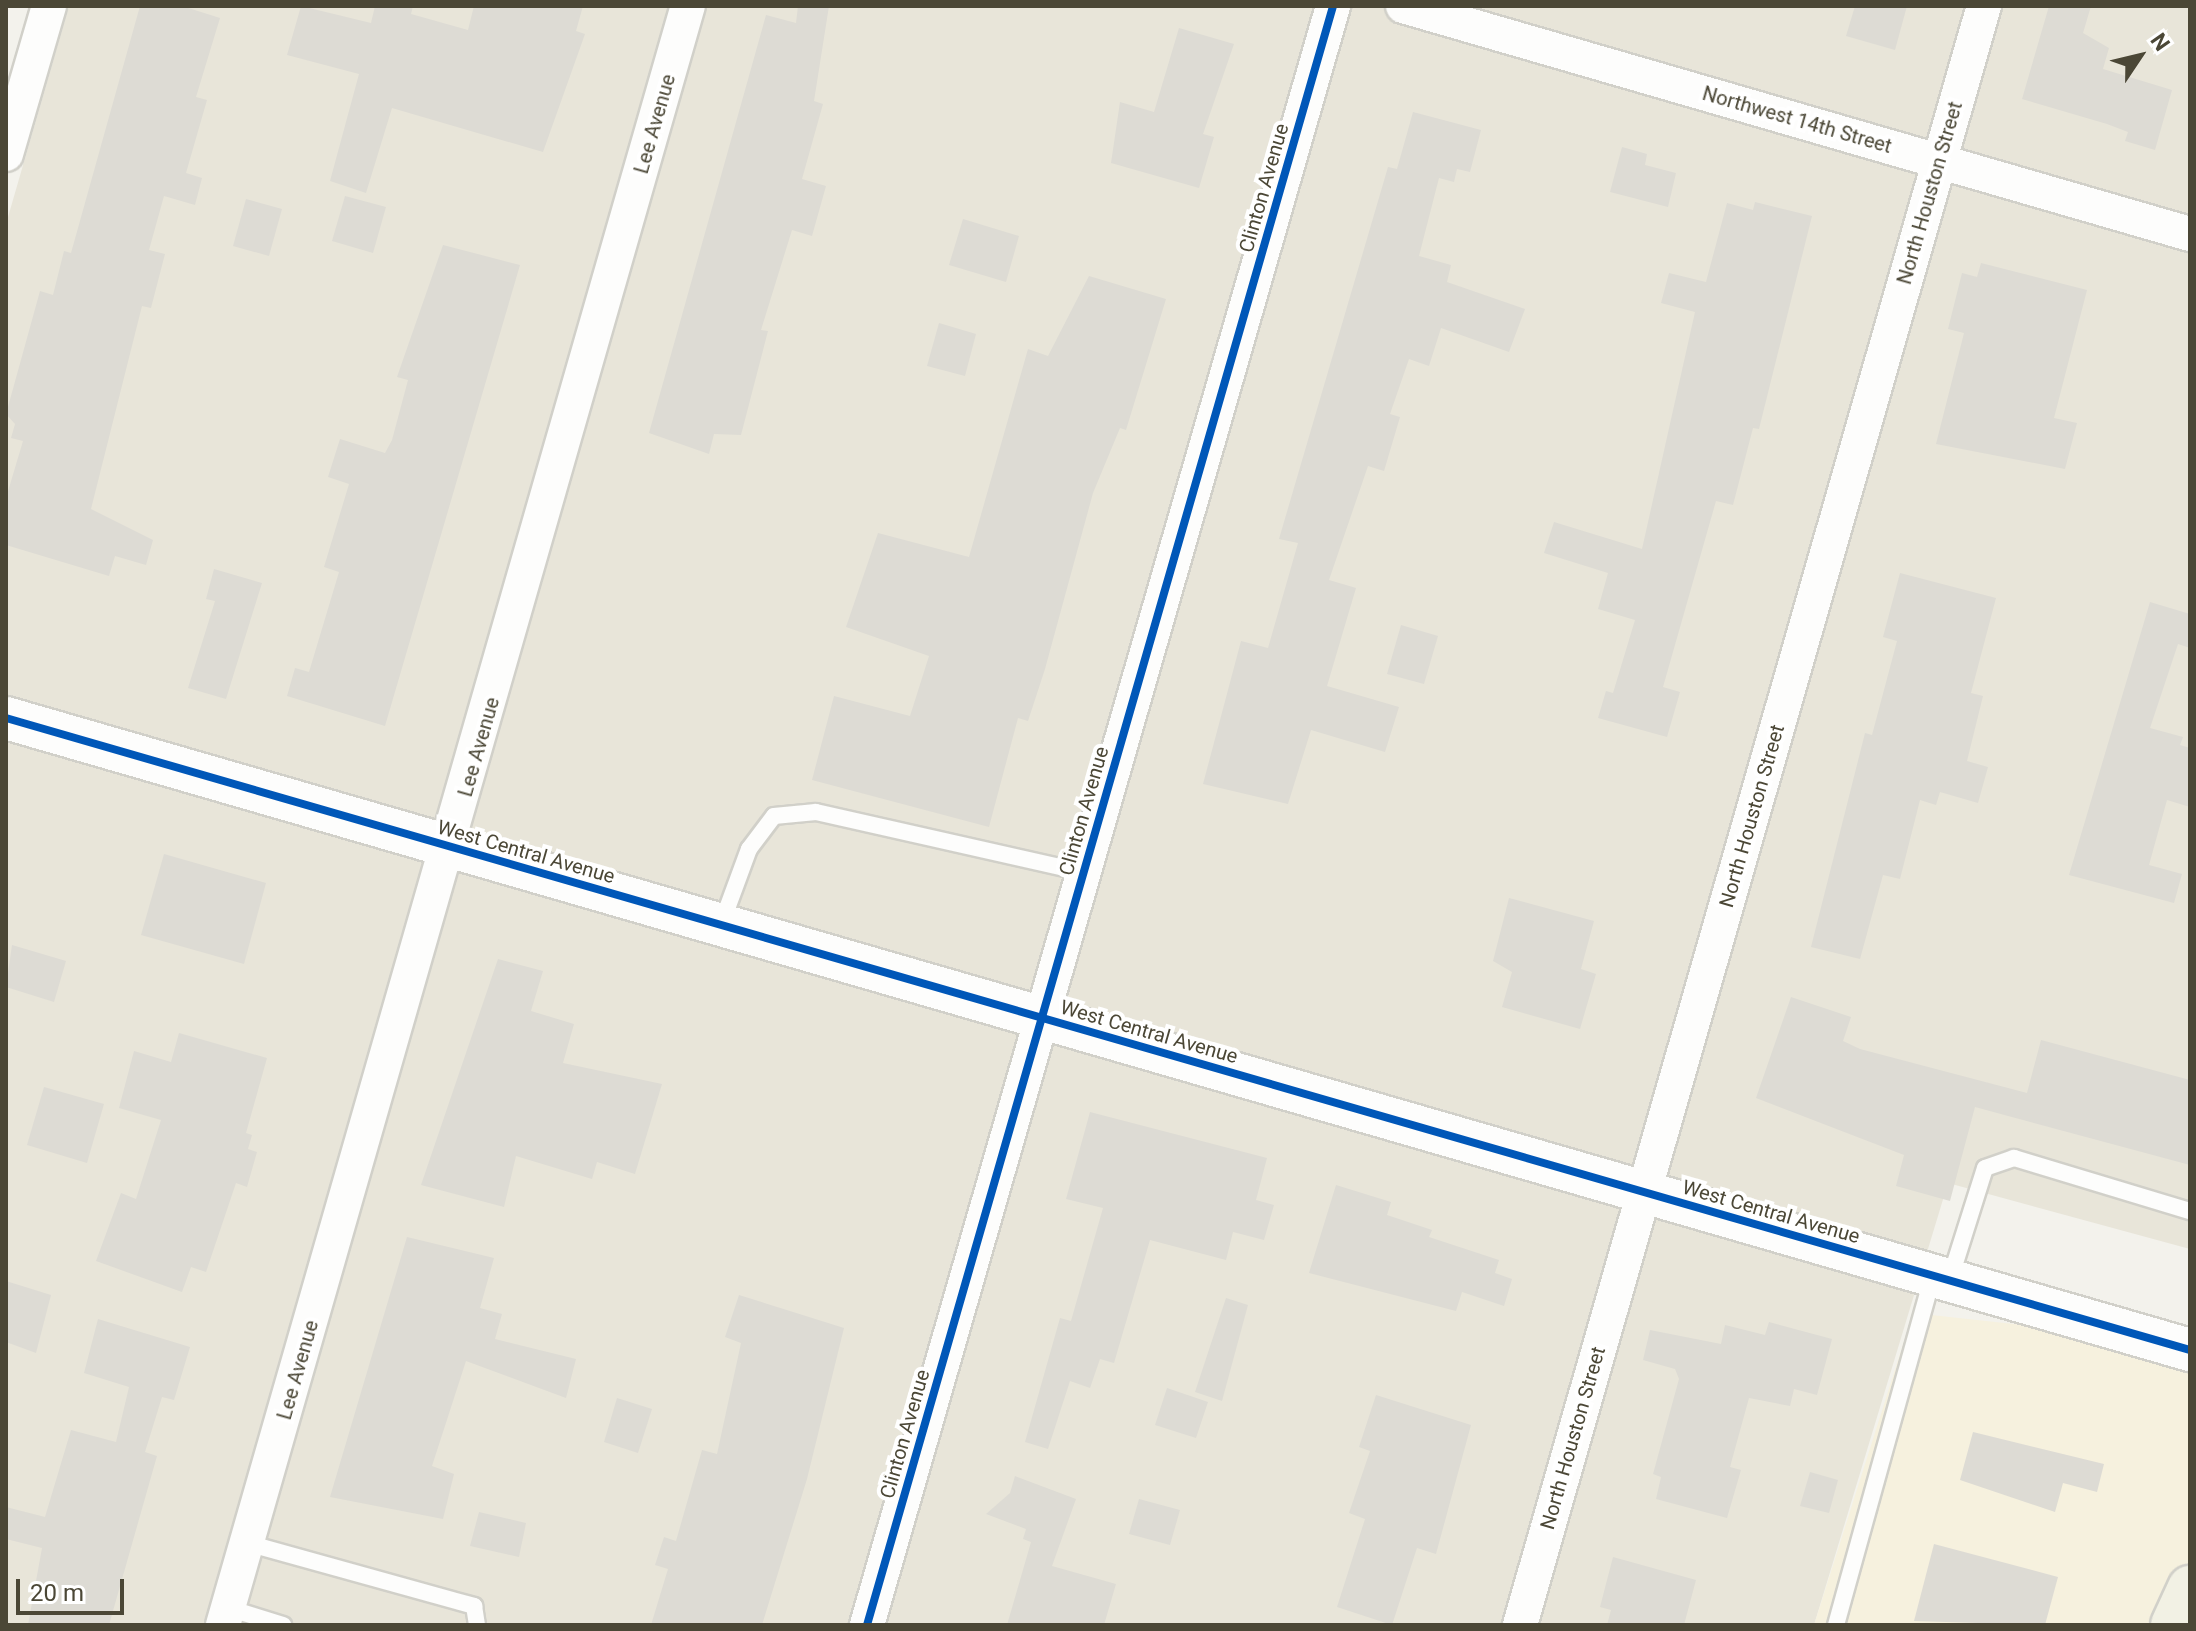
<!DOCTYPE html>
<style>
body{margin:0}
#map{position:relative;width:2196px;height:1631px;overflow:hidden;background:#f3f2ec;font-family:Roboto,sans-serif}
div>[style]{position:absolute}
.residential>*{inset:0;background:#e8e5d9}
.commercial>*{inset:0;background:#f6f1de}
.building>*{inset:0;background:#dddbd4}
.roads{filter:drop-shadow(2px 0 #d1d0c9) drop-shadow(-2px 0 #d1d0c9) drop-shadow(0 2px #d1d0c9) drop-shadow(0 -2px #d1d0c9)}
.service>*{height:16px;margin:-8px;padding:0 8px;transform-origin:8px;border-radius:8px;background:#fdfdfc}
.minor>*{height:34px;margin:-17px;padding:0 17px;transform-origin:17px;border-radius:17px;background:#fdfdfc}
.tertiary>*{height:42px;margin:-21px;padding:0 21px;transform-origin:21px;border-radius:21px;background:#fdfdfc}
.primary>*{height:44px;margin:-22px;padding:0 22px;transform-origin:22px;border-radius:22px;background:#f2f1e4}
.cycleway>*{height:8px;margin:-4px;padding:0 4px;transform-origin:4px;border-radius:4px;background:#0057b8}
span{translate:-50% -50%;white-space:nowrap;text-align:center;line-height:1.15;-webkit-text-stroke:8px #fff;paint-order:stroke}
.street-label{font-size:20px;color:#4b4736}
.frame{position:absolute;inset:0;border:8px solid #4b4736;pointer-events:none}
.north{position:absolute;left:2100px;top:16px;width:80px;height:80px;-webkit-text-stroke:6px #fff;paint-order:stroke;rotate:55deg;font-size:22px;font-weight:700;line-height:32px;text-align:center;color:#4b4736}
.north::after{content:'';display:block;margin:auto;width:28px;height:36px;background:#4b4736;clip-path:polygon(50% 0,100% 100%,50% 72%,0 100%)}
.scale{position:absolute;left:16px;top:1579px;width:108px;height:36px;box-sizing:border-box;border:4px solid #4b4736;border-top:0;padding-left:10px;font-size:24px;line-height:28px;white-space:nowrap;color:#4b4736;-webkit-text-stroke:6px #fff;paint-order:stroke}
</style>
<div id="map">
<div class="residential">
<i style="clip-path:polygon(69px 6px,2190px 6px,2190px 1249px,1948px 1183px,1814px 1625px,6px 1625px,6px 224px)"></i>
</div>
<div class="commercial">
<i style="clip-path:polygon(1913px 1313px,2151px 1339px,2190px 1327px,2190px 1625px,1814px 1625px)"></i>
</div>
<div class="building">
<i style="clip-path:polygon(140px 6px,182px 6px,220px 18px,196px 97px,207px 100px,186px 173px,202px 178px,195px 205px,164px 196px,149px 250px,165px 254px,151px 308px,142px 306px,91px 509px,153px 540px,146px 565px,115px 556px,109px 576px,6px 545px,6px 498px,23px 441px,11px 438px,15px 424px,6px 414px,40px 291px,53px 295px,64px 251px,71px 253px)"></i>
<i style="clip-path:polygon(301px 6px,371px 23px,375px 6px,413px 6px,411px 14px,468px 30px,474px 6px,583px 6px,576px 31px,585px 34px,543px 152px,392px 108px,366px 193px,330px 181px,359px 74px,287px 55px)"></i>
<i style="clip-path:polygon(798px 6px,829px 6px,814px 101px,823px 104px,802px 179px,826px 186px,812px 236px,792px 230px,761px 330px,768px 331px,741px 435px,714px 434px,709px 454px,649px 433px,766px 15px,796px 23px)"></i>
<i style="clip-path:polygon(1855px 6px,1907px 6px,1895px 50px,1846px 36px)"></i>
<i style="clip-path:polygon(2049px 6px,2091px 6px,2083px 33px,2109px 48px,2103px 69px,2172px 90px,2155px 150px,2125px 141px,2128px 132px,2107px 124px,2022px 99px)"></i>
<i style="clip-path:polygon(1179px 28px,1234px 44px,1203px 134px,1214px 137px,1199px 188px,1111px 163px,1120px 102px,1154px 112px)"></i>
<i style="clip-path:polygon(1413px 112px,1481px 130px,1470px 172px,1457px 169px,1454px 182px,1439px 178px,1419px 256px,1451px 265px,1447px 282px,1525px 309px,1509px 352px,1441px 328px,1429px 366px,1409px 359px,1390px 414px,1400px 417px,1384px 471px,1368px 466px,1329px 580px,1356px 588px,1327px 686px,1399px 707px,1385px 752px,1311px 730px,1288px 804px,1203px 784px,1241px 641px,1268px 648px,1298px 543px,1279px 539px,1388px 167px,1397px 169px)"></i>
<i style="clip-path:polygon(1622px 147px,1647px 154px,1645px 165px,1676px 173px,1668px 207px,1610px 192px)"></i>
<i style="clip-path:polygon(345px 196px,386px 207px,373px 253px,332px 241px)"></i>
<i style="clip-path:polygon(246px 199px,282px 209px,269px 256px,233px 246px)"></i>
<i style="clip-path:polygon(1755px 202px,1812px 216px,1759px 429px,1753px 428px,1733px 505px,1716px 501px,1663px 687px,1680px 692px,1667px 737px,1598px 718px,1606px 691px,1613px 693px,1635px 620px,1598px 609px,1608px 573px,1544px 553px,1554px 522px,1642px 549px,1695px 312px,1661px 303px,1669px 273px,1706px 282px,1727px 203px,1753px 210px)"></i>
<i style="clip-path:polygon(963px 219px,1019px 236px,1006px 282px,949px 265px)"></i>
<i style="clip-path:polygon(443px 245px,520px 265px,385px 726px,287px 696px,295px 668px,309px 672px,339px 572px,324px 567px,349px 484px,328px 477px,340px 439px,385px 453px,392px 440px,408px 380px,397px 377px)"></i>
<i style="clip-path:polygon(1981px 263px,2087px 290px,2054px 418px,2077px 423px,2065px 469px,1936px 444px,1964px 333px,1948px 329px,1962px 273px,1977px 277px)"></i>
<i style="clip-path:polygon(1089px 276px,1166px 299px,1126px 430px,1120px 428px,1093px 493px,1045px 669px,1028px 721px,1018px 718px,989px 827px,812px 780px,834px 696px,910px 716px,929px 656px,846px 627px,878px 533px,969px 557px,1028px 349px,1048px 356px)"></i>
<i style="clip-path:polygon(939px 323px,976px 334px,965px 376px,927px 366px)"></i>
<i style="clip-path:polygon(214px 569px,262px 583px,226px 699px,188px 688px,215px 601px,206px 599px)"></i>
<i style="clip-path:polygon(1900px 573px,1996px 598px,1971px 693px,1983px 696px,1967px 761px,1988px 767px,1978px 803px,1940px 792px,1936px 805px,1920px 800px,1900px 879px,1883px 875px,1860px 959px,1811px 947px,1865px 733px,1872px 735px,1897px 641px,1883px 637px)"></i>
<i style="clip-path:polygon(2150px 602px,2190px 614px,2190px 648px,2178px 644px,2150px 728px,2183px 737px,2180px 745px,2190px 748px,2190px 807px,2167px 800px,2149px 865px,2182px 874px,2174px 903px,2069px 875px)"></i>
<i style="clip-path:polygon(1401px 625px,1438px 636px,1424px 684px,1387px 674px)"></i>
<i style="clip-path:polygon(164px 854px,266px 883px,244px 964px,141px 935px)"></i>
<i style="clip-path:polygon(1509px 898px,1594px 921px,1581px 969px,1596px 974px,1580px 1029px,1502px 1007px,1512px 972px,1493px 961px)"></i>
<i style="clip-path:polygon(12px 945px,66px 961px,54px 1002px,6px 987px)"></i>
<i style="clip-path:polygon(498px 959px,543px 971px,531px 1011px,574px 1024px,563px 1063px,662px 1084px,635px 1174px,597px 1162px,592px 1179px,516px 1156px,504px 1207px,421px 1185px)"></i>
<i style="clip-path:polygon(1791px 997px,1851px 1017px,1843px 1041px,1860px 1049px,2027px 1093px,2041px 1040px,2190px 1080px,2190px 1165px,1975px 1107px,1950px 1201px,1896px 1186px,1904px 1155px,1756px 1098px)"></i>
<i style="clip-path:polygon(179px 1033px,267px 1058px,246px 1133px,252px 1135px,248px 1149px,257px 1152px,247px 1187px,236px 1183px,206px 1272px,191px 1267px,182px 1292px,96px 1261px,121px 1193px,136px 1199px,161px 1120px,119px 1108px,134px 1051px,171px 1062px)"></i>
<i style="clip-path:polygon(44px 1087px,104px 1104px,87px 1163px,27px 1145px)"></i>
<i style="clip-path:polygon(1090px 1112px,1267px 1158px,1256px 1200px,1274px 1205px,1264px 1240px,1233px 1232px,1226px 1260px,1150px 1240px,1114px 1363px,1100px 1359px,1090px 1388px,1070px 1381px,1048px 1449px,1025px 1442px,1060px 1318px,1071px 1321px,1103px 1208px,1066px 1199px)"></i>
<i style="clip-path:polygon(1336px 1185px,1391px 1202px,1387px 1215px,1432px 1230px,1429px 1237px,1499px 1260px,1495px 1273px,1512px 1279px,1504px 1306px,1462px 1292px,1456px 1311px,1309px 1273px)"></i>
<i style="clip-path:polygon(407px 1237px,494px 1258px,480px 1308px,502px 1314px,495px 1339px,576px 1359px,566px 1398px,466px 1361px,432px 1466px,454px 1474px,443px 1519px,330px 1497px)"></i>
<i style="clip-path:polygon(6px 1281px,51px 1295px,36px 1353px,6px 1342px)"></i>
<i style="clip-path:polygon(739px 1295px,844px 1328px,807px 1479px,762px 1625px,651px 1625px,668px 1569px,655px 1565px,664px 1537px,676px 1541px,702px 1450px,717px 1454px,741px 1343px,725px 1337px)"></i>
<i style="clip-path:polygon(1226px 1298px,1248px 1305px,1222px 1401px,1195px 1392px)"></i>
<i style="clip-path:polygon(98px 1319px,190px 1347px,174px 1400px,162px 1397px,145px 1452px,157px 1456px,109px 1625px,28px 1625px,42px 1548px,6px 1539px,6px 1507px,45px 1517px,71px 1430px,116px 1442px,129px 1387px,84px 1373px)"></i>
<i style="clip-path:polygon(1769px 1322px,1832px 1339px,1817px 1395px,1794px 1389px,1790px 1406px,1749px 1398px,1730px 1467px,1741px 1470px,1727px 1518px,1656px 1499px,1661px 1477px,1653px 1474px,1679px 1379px,1675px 1369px,1643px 1360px,1650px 1330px,1721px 1344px,1725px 1325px,1765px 1335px)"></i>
<i style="clip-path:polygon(1167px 1388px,1208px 1402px,1196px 1438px,1155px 1425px)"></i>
<i style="clip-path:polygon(1376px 1395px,1471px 1425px,1436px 1554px,1417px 1548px,1392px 1625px,1337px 1607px,1365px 1519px,1349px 1513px,1370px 1451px,1359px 1447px)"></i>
<i style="clip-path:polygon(617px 1398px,652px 1409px,638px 1453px,604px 1442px)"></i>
<i style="clip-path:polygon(1973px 1432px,2104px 1464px,2097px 1492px,2063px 1483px,2055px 1512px,1960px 1480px)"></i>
<i style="clip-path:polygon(1810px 1472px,1838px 1480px,1829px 1513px,1800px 1506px)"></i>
<i style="clip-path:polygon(1015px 1476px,1076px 1499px,1052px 1566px,1116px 1584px,1104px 1625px,1007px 1625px,1031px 1542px,1023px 1539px,1026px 1529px,986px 1514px,1010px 1493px)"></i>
<i style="clip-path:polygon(1139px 1499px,1180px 1510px,1170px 1545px,1129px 1534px)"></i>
<i style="clip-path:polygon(479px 1512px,526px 1523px,519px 1557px,470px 1546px)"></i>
<i style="clip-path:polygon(1934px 1544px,2058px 1577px,2045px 1625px,1914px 1621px)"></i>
<i style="clip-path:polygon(1613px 1557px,1696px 1580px,1684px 1625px,1607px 1625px,1611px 1610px,1600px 1607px)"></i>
</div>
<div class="roads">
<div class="service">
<i style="left:721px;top:925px;width:81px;rotate:-69.8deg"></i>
<i style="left:749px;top:849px;width:41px;rotate:-52.9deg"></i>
<i style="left:774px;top:816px;width:42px;rotate:-5.4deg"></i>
<i style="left:816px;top:812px;width:274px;rotate:12.7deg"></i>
<i style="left:1950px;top:1279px;width:116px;rotate:-72.5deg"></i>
<i style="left:1985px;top:1168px;width:31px;rotate:-19deg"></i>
<i style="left:2014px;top:1158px;width:184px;rotate:16.8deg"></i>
<i style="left:247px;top:1543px;width:236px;rotate:15.5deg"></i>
<i style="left:474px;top:1606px;width:19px;rotate:81deg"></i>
<i style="left:228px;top:1608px;width:58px;rotate:17.2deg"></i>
<i style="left:1836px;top:1625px;width:362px;rotate:-74.5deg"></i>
</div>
<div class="minor">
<i style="left:1403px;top:6px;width:819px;rotate:16.16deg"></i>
<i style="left:6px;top:154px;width:154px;rotate:-73.8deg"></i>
<i style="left:223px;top:1625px;width:1684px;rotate:-73.98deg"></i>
<i style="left:867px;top:1625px;width:1685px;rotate:-73.94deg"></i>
<i style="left:1520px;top:1625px;width:1684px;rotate:-74.01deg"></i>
</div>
<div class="tertiary">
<i style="left:6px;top:718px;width:2274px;rotate:16.14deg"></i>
</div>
<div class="primary">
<i style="left:2173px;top:1625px;width:41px;rotate:-65.3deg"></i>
</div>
</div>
<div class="cycleway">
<i style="left:6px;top:718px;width:2274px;rotate:16.14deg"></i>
<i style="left:867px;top:1625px;width:1685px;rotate:-73.94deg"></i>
</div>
<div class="street-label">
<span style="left:1797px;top:120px;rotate:16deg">Northwest 14th Street</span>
<span style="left:655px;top:124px;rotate:-74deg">Lee Avenue</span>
<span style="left:1264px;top:188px;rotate:-74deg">Clinton Avenue</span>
<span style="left:1930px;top:193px;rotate:-74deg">North Houston Street</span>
<span style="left:479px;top:747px;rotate:-74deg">Lee Avenue</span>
<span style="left:1084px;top:811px;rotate:-74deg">Clinton Avenue</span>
<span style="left:1752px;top:816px;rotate:-74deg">North Houston Street</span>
<span style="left:526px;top:852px;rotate:16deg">West Central Avenue</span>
<span style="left:1149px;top:1032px;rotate:16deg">West Central Avenue</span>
<span style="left:1771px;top:1212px;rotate:16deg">West Central Avenue</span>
<span style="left:298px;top:1370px;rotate:-74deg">Lee Avenue</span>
<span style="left:905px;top:1434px;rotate:-74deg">Clinton Avenue</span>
<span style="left:1573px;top:1438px;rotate:-74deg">North Houston Street</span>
</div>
<div class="frame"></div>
<div class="north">N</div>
<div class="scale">20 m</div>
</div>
